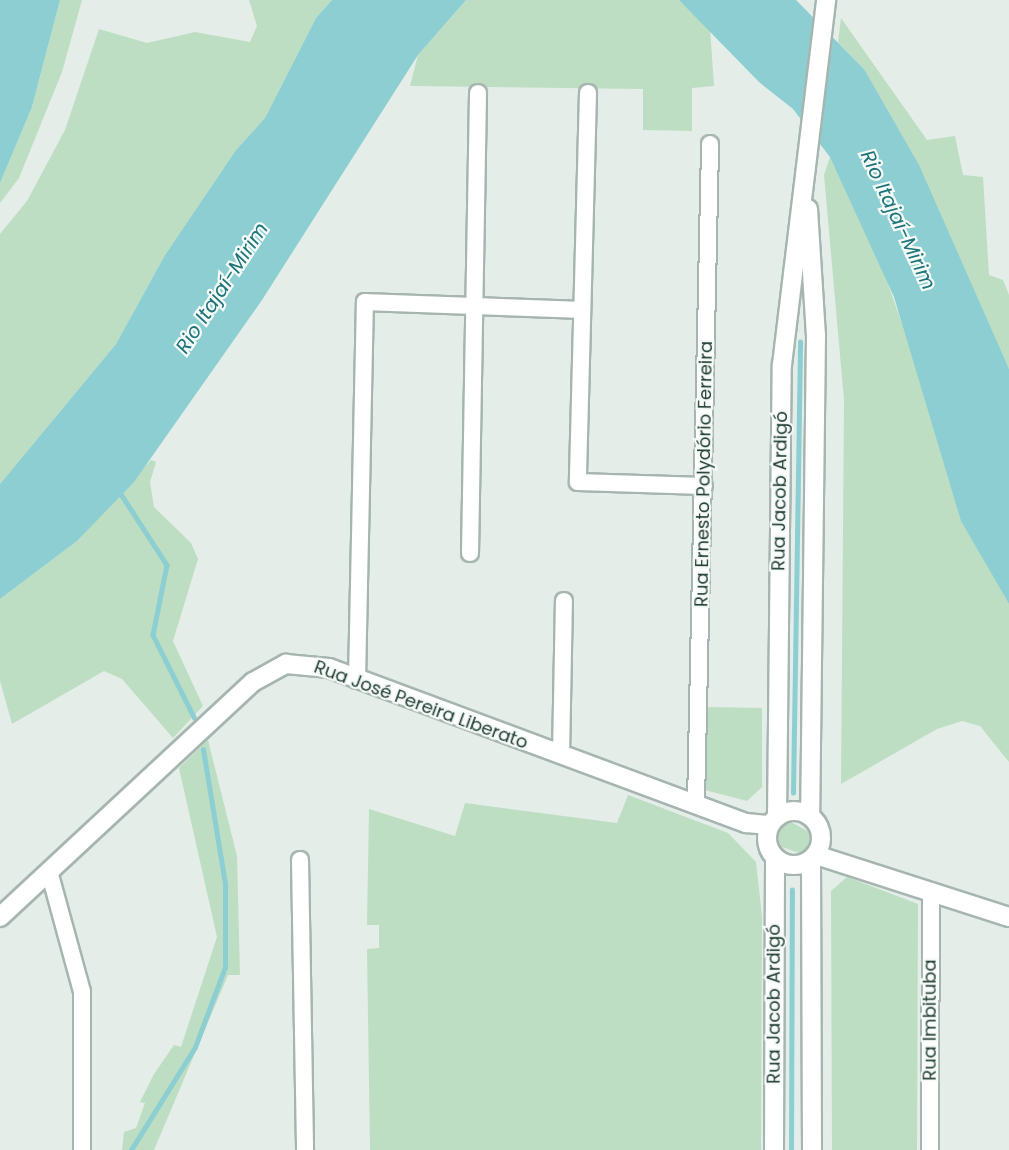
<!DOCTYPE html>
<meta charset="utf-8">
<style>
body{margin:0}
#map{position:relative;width:1009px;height:1150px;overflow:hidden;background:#e4ede8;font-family:Poppins,sans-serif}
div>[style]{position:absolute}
.green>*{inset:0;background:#bddec3}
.water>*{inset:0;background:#8cced2}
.stream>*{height:4.5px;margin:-2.25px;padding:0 2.25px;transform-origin:2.25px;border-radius:2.25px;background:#8cced2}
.roads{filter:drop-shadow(2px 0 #a6b5af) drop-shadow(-2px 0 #a6b5af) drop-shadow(0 2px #a6b5af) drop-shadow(0 -2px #a6b5af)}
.minor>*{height:16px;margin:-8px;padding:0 8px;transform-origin:8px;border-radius:8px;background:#fff}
.secondary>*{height:18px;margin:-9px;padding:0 9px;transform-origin:9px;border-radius:9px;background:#fff}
.secondary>.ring{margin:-9px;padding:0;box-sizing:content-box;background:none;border:18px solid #fff;border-radius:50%}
span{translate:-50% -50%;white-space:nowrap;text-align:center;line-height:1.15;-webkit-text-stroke:4.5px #f5faf7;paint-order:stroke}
.street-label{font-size:18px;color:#233f35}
.water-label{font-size:20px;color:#1d757b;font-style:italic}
</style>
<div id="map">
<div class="green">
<i style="clip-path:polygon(60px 0,82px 0,62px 72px,19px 178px,0 203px,0 183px,32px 107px)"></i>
<i style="clip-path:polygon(249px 0,332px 0,316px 18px,265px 118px,236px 150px,165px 255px,116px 344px,0 484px,0 234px,27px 201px,65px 130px,99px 29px,147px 43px,195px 32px,250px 42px,257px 26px)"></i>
<i style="clip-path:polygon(466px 0,679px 0,710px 28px,714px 86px,692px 88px,692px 131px,643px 130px,643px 89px,410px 86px,418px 55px)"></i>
<i style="clip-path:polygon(841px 18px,927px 140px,955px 136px,963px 175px,983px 177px,989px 275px,1003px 280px,1009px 295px,1009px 369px,864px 69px,838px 42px)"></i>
<i style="clip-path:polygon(830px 157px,871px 236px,917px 366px,961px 520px,1009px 604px,1009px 762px,980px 726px,962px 721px,937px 729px,841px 784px,844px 400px,824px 175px)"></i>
<i style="clip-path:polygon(151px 460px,156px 462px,150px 482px,154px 507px,191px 543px,198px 559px,173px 641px,203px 706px,173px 738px,122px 679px,104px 671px,12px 724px,0 681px,0 599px,77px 541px)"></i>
<i style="clip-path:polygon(705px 707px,762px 708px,762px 787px,747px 801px,705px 790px)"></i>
<i style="clip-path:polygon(208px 740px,237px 856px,240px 975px,228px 975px,154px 1150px,122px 1150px,124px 1132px,136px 1128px,145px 1103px,140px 1102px,154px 1074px,174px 1045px,181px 1047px,217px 937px,179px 768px)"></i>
<i style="clip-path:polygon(628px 795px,728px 833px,756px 862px,762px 916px,761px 1150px,370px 1150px,367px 949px,379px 948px,379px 925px,367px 925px,369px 809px,455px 836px,465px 803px,617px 823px)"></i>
<i style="clip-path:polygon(785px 819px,817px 836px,816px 848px,808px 856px,773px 844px,774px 829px)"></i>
<i style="clip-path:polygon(847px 877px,918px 904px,917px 1150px,832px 1150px,831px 891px)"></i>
</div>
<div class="water">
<i style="clip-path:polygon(0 0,60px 0,32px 107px,0 183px)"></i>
<i style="clip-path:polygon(332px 0,466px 0,418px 55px,262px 300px,134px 482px,77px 541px,0 599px,0 484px,116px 344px,165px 255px,236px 150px,265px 118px,316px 18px)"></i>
<i style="clip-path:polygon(679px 0,796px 0,864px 69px,919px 165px,1009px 369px,1009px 604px,961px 521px,894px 297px,830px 157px,793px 109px,759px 82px)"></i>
</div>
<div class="stream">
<i style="left:119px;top:491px;width:88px;rotate:57deg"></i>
<i style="left:167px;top:565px;width:71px;rotate:101.3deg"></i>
<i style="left:153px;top:635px;width:92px;rotate:63.4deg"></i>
<i style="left:793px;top:793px;width:451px;rotate:-89.1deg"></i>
<i style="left:131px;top:1150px;width:121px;rotate:-58.1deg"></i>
<i style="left:195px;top:1047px;width:85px;rotate:-69.4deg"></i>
<i style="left:225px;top:967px;width:83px;rotate:-90deg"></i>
<i style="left:225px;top:884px;width:136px;rotate:-99.3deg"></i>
<i style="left:791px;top:1150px;width:260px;rotate:-89.8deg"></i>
</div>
<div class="roads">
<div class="minor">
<i style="left:588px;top:93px;width:389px;rotate:91.5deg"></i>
<i style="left:578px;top:482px;width:126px;rotate:1.8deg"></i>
<i style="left:470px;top:553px;width:460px;rotate:-89deg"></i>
<i style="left:357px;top:680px;width:378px;rotate:-88.8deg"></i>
<i style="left:365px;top:302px;width:217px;rotate:2.1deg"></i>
<i style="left:561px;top:755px;width:154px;rotate:-88.9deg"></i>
<i style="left:696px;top:804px;width:660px;rotate:-88.78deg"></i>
<i style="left:300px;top:860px;width:290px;rotate:89deg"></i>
<i style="left:49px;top:871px;width:125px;rotate:74.7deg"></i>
<i style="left:82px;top:992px;width:158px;rotate:90deg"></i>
<i style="left:930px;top:1150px;width:259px;rotate:-89.8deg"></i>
</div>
<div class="secondary">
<i style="left:808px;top:209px;width:126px;rotate:86.4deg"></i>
<i style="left:816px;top:335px;width:481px;rotate:90.7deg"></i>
<i class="ring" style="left:767px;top:811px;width:36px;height:36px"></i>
<i style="left:777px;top:817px;width:452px;rotate:-89.4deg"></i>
<i style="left:782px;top:365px;width:368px;rotate:-83.1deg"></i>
<i style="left:816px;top:855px;width:203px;rotate:17.8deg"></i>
<i style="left:811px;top:861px;width:289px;rotate:89.8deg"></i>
<i style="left:0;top:917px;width:345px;rotate:-42.9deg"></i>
<i style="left:253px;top:682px;width:38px;rotate:-29deg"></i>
<i style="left:286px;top:664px;width:43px;rotate:5.3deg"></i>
<i style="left:329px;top:668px;width:445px;rotate:20.4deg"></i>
<i style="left:746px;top:823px;width:24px;rotate:5deg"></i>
<i style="left:774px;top:1150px;width:292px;rotate:-89.8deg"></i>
</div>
</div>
<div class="street-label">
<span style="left:704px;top:474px;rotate:-89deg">Rua Ernesto Polydório Ferreira</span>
<span style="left:780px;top:491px;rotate:-89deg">Rua Jacob Ardigó</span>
<span style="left:421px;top:705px;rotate:20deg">Rua José Pereira Liberato</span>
<span style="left:774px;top:1004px;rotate:-90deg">Rua Jacob Ardigó</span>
<span style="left:930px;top:1020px;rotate:-90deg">Rua Imbituba</span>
</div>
<div class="water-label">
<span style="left:898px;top:220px;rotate:65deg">Rio Itajaí-Mirim</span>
<span style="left:222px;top:288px;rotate:-57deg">Rio Itajaí-Mirim</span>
</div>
</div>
